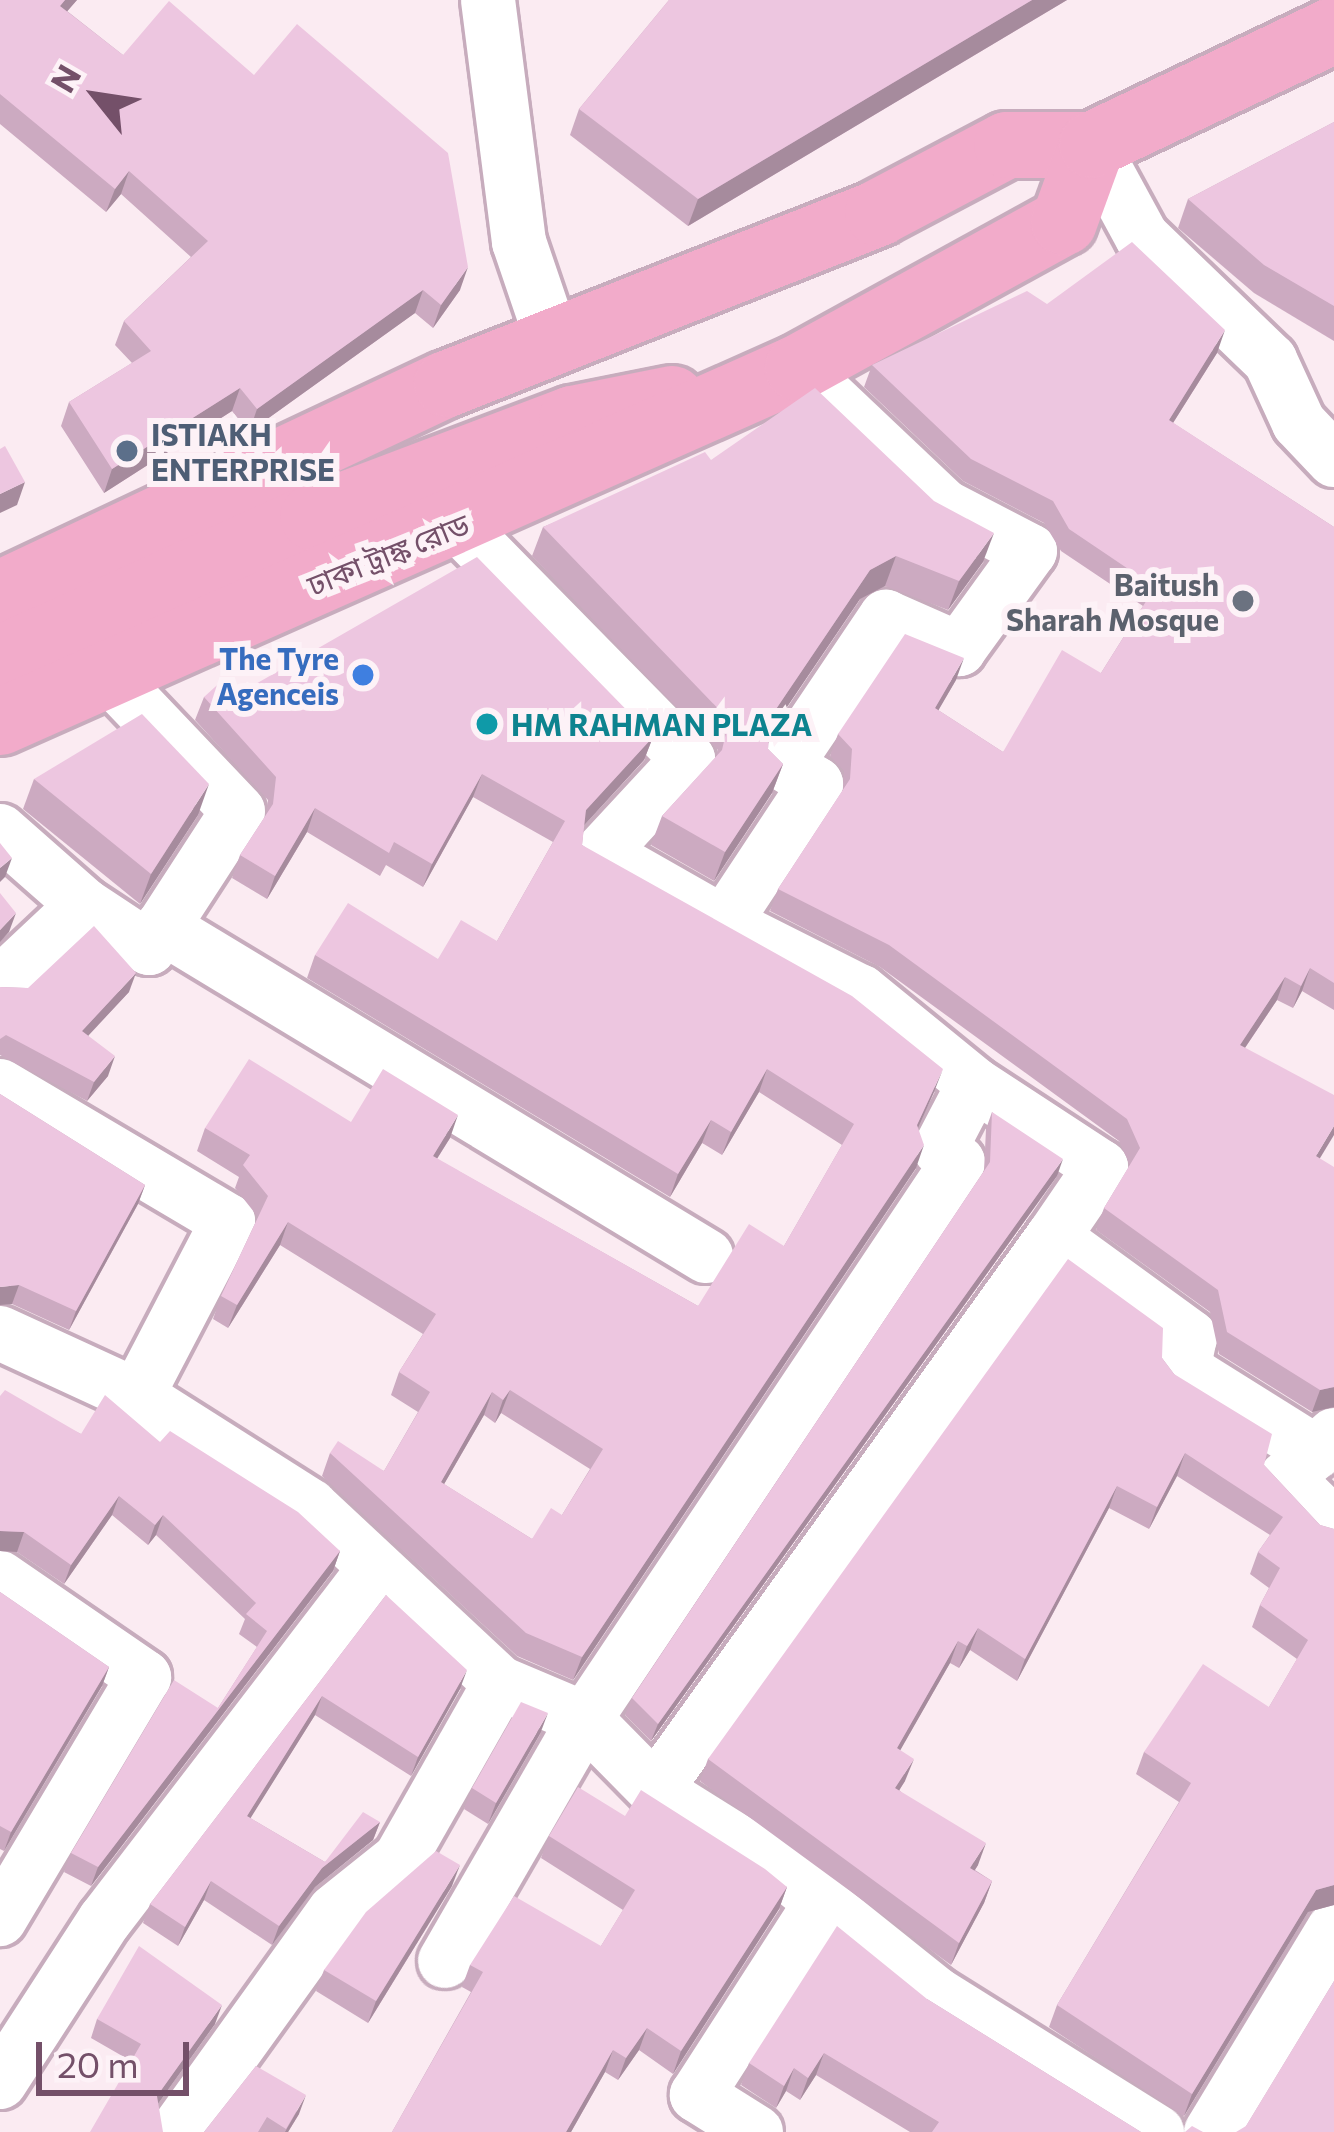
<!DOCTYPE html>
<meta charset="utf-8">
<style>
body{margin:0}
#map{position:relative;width:1334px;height:2132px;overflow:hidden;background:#fbebf2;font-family:Commissioner,"Noto Sans Bengali",sans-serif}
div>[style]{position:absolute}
.roads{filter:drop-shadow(3px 0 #c7acbd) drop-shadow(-3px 0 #c7acbd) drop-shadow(0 3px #c7acbd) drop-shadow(0 -3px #c7acbd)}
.minor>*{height:54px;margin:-27px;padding:0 27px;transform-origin:27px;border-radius:27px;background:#fff}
.major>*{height:66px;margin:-33px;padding:0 33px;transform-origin:33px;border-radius:33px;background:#f2abca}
.wall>*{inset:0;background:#ccaac1}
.shaded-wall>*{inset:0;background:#a68b9d}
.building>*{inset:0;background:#edc6e0}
.dots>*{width:33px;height:33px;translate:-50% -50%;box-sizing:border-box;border:6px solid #fdf2f7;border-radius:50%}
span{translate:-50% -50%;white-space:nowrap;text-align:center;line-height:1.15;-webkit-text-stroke:12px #fdf2f7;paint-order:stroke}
.service-label{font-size:30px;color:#4e5e75;font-weight:700}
.left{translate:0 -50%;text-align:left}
.street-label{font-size:30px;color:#745069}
.worship-label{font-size:30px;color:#5b616d;font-weight:700}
.right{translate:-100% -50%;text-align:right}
.shop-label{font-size:30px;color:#366cbe;font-weight:700}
.culture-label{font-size:30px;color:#0d838f;font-weight:700}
.north{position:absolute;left:36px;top:36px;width:120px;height:120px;-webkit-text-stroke:9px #fdf2f7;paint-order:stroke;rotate:300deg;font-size:33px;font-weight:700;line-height:48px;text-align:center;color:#745069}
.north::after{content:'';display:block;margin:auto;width:42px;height:54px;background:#745069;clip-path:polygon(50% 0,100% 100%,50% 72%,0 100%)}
.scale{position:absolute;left:36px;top:2042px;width:153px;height:54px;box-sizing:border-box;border:6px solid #745069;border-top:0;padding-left:15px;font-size:36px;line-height:42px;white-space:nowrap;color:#745069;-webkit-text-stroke:9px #fdf2f7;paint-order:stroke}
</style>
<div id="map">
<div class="roads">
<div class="minor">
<i style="left:488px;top:0;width:244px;rotate:82.7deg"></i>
<i style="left:519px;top:242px;width:109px;rotate:71.2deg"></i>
<i style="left:1092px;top:145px;width:105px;rotate:61.5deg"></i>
<i style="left:1142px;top:237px;width:178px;rotate:43.9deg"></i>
<i style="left:1270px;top:360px;width:69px;rotate:65.3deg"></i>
<i style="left:1299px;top:423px;width:51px;rotate:46.6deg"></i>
<i style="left:459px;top:526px;width:327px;rotate:45.5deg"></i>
<i style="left:688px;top:759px;width:128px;rotate:132.8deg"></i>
<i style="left:601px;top:853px;width:142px;rotate:29.6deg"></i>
<i style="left:0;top:831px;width:112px;rotate:41.4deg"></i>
<i style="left:84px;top:905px;width:115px;rotate:136.8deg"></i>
<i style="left:84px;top:905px;width:78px;rotate:33.5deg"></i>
<i style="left:149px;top:948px;width:163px;rotate:-57deg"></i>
<i style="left:238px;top:811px;width:196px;rotate:-133.6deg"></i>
<i style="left:162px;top:927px;width:636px;rotate:31.16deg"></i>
<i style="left:974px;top:1084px;width:152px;rotate:33.2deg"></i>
<i style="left:1101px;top:1167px;width:85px;rotate:124.4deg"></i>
<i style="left:0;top:1086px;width:265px;rotate:30.6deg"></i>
<i style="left:228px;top:1221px;width:197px;rotate:117.5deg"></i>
<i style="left:0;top:1333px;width:151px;rotate:24.7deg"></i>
<i style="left:137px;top:1396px;width:205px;rotate:32.4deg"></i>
<i style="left:310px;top:1506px;width:260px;rotate:43deg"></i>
<i style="left:500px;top:1683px;width:92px;rotate:23deg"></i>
<i style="left:585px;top:1719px;width:100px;rotate:45.4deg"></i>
<i style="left:655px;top:1790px;width:142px;rotate:32deg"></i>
<i style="left:775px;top:1865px;width:206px;rotate:38.7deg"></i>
<i style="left:936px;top:1994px;width:261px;rotate:32deg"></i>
<i style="left:1334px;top:1435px;width:64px;rotate:138.1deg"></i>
<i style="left:1286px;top:1478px;width:67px;rotate:44.4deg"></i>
<i style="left:0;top:1578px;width:175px;rotate:34.5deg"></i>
<i style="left:144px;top:1677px;width:282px;rotate:120.8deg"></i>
<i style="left:655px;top:1790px;width:681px;rotate:-54.26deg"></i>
<i style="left:1053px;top:1237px;width:170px;rotate:36.1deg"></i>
<i style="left:1190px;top:1337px;width:33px;rotate:102deg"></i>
<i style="left:1183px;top:1369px;width:157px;rotate:32deg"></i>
<i style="left:445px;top:1961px;width:280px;rotate:-60deg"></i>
<i style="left:585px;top:1719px;width:670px;rotate:-56.19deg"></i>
<i style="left:958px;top:1162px;width:22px;rotate:-144deg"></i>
<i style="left:940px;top:1149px;width:73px;rotate:-62.4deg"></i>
<i style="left:974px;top:1084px;width:146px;rotate:-140.8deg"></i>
<i style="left:861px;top:992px;width:153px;rotate:-153.3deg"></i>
<i style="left:724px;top:923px;width:167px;rotate:-56.5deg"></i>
<i style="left:816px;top:784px;width:36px;rotate:-148deg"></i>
<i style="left:786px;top:765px;width:179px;rotate:-56deg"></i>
<i style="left:886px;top:617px;width:80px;rotate:23.7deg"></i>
<i style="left:959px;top:649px;width:121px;rotate:-54.1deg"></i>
<i style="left:1030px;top:551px;width:96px;rotate:-152.6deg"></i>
<i style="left:945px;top:507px;width:202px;rotate:-136.6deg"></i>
<i style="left:0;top:2082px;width:193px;rotate:-57.1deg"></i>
<i style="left:105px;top:1920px;width:437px;rotate:-52.5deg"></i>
<i style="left:176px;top:2132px;width:272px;rotate:-54.3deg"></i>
<i style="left:335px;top:1911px;width:83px;rotate:-38.7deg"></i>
<i style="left:400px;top:1859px;width:202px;rotate:-60.4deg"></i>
<i style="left:756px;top:2132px;width:70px;rotate:-147.9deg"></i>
<i style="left:697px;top:2095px;width:227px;rotate:-57.2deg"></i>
<i style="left:1211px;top:2132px;width:237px;rotate:-58.8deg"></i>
</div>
<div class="major">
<i style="left:0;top:594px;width:494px;rotate:-25.2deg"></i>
<i style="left:447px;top:384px;width:464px;rotate:-21.6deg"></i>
<i style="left:878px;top:213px;width:146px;rotate:-27.8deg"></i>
<i style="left:1007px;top:145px;width:85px"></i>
<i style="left:0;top:659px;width:344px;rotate:-24.4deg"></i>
<i style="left:313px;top:517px;width:277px;rotate:-20.7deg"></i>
<i style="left:572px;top:419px;width:102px;rotate:-11.3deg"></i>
<i style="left:0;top:722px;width:873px;rotate:-23.92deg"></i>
<i style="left:798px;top:368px;width:303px;rotate:-28.8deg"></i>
<i style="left:1064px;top:222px;width:82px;rotate:-70deg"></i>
<i style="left:1092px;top:145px;width:268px;rotate:-25.4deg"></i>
</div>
</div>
<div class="wall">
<i style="clip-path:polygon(0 0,77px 0,67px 11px,123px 55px,460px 290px,433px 328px,415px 313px,249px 432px,232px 411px,104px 493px,61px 426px,69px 402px,132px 363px,115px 345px,124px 321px,191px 257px,121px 194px,106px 212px,0 124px)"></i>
<i style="clip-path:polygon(669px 0,1067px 0,688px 226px,570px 135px,579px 109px)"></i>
<i style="clip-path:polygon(1334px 122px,1334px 341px,1254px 293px,1178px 228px,1188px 199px)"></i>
<i style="clip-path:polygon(1047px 304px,1217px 353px,1173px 423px,1334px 527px,1334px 1010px,1302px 991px,1293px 1008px,1277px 1000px,1245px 1048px,1320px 1158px,1334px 1407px,1312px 1412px,1219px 1354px,1210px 1312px,1096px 1230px,1104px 1208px,1130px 1165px,1119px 1141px,880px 967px,770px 911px,778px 889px,843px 790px,844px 771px,830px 756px,838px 734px,956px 680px,938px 710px,1003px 752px,1101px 673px,1143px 606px,1061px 551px,1044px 523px,963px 481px,864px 387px,872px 365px)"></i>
<i style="clip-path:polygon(711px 460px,983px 562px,948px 610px,885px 586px,860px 599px,769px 733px,768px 749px,783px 764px,772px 793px,714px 881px,651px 845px,662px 816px,716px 757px,718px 750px,532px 556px,543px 527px)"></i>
<i style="clip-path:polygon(evenodd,240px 693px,653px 737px,644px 760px,584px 825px,582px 845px,934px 1092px,918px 1127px,916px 1168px,573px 1680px,517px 1656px,322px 1476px,330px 1453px,384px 1471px,418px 1412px,391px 1395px,399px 1372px,423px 1334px,280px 1245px,228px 1328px,213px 1319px,221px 1296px,258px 1217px,235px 1188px,239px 1177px,197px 1151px,205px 1128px,351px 1122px,450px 1138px,437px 1159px,698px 1306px,784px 1246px,842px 1145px,759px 1092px,722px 1155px,702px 1143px,670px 1197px,307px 978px,315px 955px,438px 959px,497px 941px,553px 842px,473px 797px,423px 887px,386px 865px,380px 876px,307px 832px,267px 899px,232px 878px,240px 855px,266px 815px,268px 800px,195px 720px,204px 697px,240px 693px,501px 1413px,590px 1469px,562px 1515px,532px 1539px,444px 1484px,484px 1415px,495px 1423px,501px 1413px)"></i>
<i style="clip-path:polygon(34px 779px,198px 815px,140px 904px,23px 809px)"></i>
<i style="clip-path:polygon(0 987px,129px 992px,88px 1035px,108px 1076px,87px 1101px,0 1055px)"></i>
<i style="clip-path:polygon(0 1094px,145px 1185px,138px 1204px,69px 1330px,12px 1304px)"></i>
<i style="clip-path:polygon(992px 1112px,1057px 1176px,651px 1741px,625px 1715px,632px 1698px,984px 1171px,986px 1129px)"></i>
<i style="clip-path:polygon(1162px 1358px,1174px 1374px,1264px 1465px,1320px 1525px,1334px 1529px,1334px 1905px,1308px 1912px,1184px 2116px,1049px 2027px,1057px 2005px,1179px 1802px,1136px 1774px,1144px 1752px,1269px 1707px,1297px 1659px,1252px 1627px,1260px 1605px,1269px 1588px,1250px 1574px,1258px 1552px,1270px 1535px,1177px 1476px,1149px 1529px,1109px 1508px,1017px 1681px,970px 1650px,959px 1668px,950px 1663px,900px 1750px,905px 1781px,899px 1790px,978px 1865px,975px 1870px,992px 1881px,984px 1903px,951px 1965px,700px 1781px,708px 1759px)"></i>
<i style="clip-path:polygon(0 1396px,81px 1434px,160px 1442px,340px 1551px,333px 1571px,91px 1886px,64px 1872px,71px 1853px,218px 1708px,257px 1647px,239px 1634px,245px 1619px,156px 1535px,148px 1545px,112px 1515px,64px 1584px,17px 1552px,0 1551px)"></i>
<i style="clip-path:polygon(0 1592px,109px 1667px,102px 1686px,4px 1851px,0 1849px)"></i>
<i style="clip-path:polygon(386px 1595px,460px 1689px,411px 1776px,315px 1715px,250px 1818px,325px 1862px,380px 1822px,373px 1840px,315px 1887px,272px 1945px,204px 1900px,178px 1946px,143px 1923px,150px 1904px)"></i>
<i style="clip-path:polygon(540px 1734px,488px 1824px,464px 1809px,472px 1788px)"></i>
<i style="clip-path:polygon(625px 1816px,787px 1887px,779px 1909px,673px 2074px,639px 2050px,618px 2080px,605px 2072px,571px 2132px,392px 2132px,471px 1992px,462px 1987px,470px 1965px,601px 1946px,623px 1910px,541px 1858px,549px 1836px)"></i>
<i style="clip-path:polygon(452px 1886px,368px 2023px,316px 1991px,324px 1970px)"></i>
<i style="clip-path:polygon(927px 1999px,1141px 2132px,910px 2132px,816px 2075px,800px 2100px,786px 2091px,776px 2108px,741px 2085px,749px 2063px)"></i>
<i style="clip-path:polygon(97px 2019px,215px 2024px,158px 2103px,131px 2061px,91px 2038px)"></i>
<i style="clip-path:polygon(256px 2066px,299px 2114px,288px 2132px,204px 2132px)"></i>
</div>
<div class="shaded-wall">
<i style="clip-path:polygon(65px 0,77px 0,52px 29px,60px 6px)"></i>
<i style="clip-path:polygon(1032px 0,1067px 0,688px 226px,698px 199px)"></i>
<i style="clip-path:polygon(129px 171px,121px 194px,106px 212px,115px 189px)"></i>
<i style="clip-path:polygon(468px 267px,460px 290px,433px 328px,441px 305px)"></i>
<i style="clip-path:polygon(423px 290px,415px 313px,249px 432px,257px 409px)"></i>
<i style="clip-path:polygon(1225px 330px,1217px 353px,1161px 442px,1169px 420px)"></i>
<i style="clip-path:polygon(240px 388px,232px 411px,104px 493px,112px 469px)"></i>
<i style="clip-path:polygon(25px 482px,17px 505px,0 513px,0 494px)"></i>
<i style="clip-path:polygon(994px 533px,983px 562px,948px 610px,959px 581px)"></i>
<i style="clip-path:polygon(896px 556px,885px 586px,860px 599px,760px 747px,770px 718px,870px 570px)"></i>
<i style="clip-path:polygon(964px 658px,956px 680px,927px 730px,935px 708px)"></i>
<i style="clip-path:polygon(653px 737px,644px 760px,577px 833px,586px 810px)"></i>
<i style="clip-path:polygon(783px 764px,772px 793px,714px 881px,725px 852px)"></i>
<i style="clip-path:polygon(482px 774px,473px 797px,423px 887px,432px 864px)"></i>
<i style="clip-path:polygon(209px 784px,198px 815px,140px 904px,151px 874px)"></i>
<i style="clip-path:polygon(315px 808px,307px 832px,267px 899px,275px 876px)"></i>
<i style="clip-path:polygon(12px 858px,5px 877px,0 882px,0 868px)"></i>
<i style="clip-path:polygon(16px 913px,9px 932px,0 942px,0 930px)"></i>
<i style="clip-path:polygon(1310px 968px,1302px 991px,1293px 1008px,1301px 986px)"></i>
<i style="clip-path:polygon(136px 973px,129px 992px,75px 1050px,82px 1031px)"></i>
<i style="clip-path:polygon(1285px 977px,1277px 1000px,1232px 1067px,1240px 1045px)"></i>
<i style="clip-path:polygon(115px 1056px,108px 1076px,87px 1101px,94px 1082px)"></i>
<i style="clip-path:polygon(767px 1069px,759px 1092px,722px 1155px,731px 1132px)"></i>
<i style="clip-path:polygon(943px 1069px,934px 1092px,909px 1148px,917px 1125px)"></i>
<i style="clip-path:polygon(458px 1115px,450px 1138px,424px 1179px,433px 1156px)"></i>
<i style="clip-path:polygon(711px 1120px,702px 1143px,670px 1197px,678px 1174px)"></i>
<i style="clip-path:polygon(1334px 1126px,1334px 1135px,1308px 1178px,1316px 1156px)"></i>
<i style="clip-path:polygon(924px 1145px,916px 1168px,573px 1680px,582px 1657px)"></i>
<i style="clip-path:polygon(1063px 1159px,1057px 1176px,651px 1741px,658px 1724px)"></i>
<i style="clip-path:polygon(145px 1185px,138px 1204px,69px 1330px,76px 1311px)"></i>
<i style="clip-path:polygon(288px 1222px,280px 1245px,228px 1328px,237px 1305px)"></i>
<i style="clip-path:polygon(19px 1285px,12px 1304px,0 1305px,0 1287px)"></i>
<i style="clip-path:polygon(1334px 1387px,1334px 1407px,1312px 1412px,1320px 1390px)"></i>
<i style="clip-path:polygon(510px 1390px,501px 1413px,495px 1423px,503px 1400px)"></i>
<i style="clip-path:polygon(492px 1392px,484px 1415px,432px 1505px,441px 1482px)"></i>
<i style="clip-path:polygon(1185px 1453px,1177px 1476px,1149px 1529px,1157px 1507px)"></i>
<i style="clip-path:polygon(1117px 1486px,1109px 1508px,1017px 1681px,1025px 1659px)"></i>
<i style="clip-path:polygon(119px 1496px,112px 1515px,64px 1584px,71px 1565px)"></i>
<i style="clip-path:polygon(163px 1515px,156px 1535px,148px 1545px,155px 1525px)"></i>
<i style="clip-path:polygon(0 1531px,24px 1532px,17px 1552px,0 1551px)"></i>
<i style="clip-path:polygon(340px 1551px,333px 1571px,91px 1886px,98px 1867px)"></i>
<i style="clip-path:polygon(978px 1628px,970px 1650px,959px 1668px,967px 1646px)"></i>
<i style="clip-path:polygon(958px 1641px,950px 1663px,889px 1770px,897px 1748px)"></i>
<i style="clip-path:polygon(109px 1667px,102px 1686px,4px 1851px,11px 1832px)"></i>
<i style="clip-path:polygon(467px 1670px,460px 1689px,411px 1776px,418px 1757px)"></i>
<i style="clip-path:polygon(322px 1696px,315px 1715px,240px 1835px,247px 1816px)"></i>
<i style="clip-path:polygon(548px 1713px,540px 1734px,488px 1824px,496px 1803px)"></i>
<i style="clip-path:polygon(914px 1759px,905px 1781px,887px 1810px,895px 1788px)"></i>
<i style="clip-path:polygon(380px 1822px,373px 1840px,315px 1887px,272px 1945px,279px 1926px,322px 1868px)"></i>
<i style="clip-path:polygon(986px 1843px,978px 1865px,962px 1890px,970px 1868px)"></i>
<i style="clip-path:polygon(460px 1865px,452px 1886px,368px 2023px,376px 2001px)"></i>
<i style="clip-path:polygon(211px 1881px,204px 1900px,178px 1946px,185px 1927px)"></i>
<i style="clip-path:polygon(992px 1881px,984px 1903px,951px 1965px,959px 1943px)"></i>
<i style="clip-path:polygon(1334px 1885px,1334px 1905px,1308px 1912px,1184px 2116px,1192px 2094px,1316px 1890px)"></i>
<i style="clip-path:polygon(787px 1887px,779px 1909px,673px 2074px,681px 2051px)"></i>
<i style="clip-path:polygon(222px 2005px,215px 2024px,150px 2115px,157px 2096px)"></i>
<i style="clip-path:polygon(647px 2028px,639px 2050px,618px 2080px,626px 2058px)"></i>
<i style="clip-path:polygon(613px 2050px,605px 2072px,571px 2132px,566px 2132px)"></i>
<i style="clip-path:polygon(824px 2053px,816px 2075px,800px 2100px,808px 2078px)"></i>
<i style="clip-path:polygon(794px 2068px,786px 2091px,776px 2108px,784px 2086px)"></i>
<i style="clip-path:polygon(306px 2095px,299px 2114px,288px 2132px,285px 2132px)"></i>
</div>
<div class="building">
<i style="clip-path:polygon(0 0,65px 0,60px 6px,123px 55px,169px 1px,254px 75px,297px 24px,448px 153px,468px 267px,441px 305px,423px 290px,257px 409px,240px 388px,112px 469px,69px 402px,151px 351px,124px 321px,208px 241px,129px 171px,115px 189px,0 94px)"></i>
<i style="clip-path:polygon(669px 0,1032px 0,698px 199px,579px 109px)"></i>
<i style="clip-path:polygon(1334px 122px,1334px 306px,1264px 265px,1188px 199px)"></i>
<i style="clip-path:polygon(1132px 242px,1225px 330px,1169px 420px,1334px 527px,1334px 983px,1310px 968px,1301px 986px,1285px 977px,1240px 1045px,1334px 1095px,1334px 1126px,1316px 1156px,1334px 1167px,1334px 1387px,1320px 1390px,1227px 1332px,1218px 1290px,1104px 1208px,1140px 1148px,1127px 1119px,889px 945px,778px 889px,850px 779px,852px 749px,838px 734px,905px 634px,964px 658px,935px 708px,1003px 752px,1062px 650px,1101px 673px,1155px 587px,1069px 529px,1053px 501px,971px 459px,872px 365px,1027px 291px,1047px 304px)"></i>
<i style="clip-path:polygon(815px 388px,934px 501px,994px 533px,959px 581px,896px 556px,870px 570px,770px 718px,768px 749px,783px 764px,725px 852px,662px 816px,722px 750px,729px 720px,543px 527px,705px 452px,711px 460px)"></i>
<i style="clip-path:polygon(5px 446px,25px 482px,0 494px,0 449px)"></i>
<i style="clip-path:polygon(evenodd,477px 557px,653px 737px,586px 810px,582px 845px,852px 996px,943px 1069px,917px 1125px,924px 1145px,582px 1657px,526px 1633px,330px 1453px,338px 1441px,384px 1471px,430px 1392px,399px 1372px,436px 1314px,288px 1222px,237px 1305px,221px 1296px,268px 1196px,243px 1165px,250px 1155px,205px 1128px,249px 1059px,351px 1122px,383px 1069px,458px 1115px,433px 1156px,698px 1306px,749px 1224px,784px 1246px,854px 1124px,767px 1069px,731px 1132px,711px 1120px,678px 1174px,315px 955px,348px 903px,438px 959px,461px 920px,497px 941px,565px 821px,482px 774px,432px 864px,394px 842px,389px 853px,315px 808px,275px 876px,240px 855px,273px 804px,276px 777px,204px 697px,226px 677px,240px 693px,477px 557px,510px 1390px,603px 1449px,562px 1515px,551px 1508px,532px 1539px,441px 1482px,492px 1392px,503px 1400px,510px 1390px)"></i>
<i style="clip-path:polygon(142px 714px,209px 784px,151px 874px,34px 779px)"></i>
<i style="clip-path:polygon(0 843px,12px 858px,0 868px)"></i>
<i style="clip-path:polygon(0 893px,16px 913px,0 930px)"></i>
<i style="clip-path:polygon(94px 926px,136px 973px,82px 1031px,115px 1056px,94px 1082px,6px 1035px,0 1039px,0 987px,28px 988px)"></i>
<i style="clip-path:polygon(0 1094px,145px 1185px,76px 1311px,19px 1285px,0 1287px)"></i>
<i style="clip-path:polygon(992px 1112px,1063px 1159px,658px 1724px,632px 1698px,990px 1162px)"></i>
<i style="clip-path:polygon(1068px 1259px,1163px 1328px,1162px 1358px,1174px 1374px,1272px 1434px,1264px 1465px,1320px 1525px,1334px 1529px,1334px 1885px,1316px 1890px,1192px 2094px,1057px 2005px,1191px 1783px,1144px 1752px,1203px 1664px,1269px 1707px,1308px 1640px,1260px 1605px,1280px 1568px,1258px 1552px,1283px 1517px,1185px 1453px,1157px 1507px,1117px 1486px,1025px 1659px,978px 1628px,967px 1646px,958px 1641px,897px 1748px,914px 1759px,895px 1788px,986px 1843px,970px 1868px,992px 1881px,959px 1943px,708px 1759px)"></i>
<i style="clip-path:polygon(5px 1390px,81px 1434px,105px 1395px,160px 1442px,170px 1431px,298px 1512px,340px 1551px,98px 1867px,71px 1853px,174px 1680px,218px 1708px,267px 1631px,246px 1614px,256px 1603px,163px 1515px,155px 1525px,119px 1496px,71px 1565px,24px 1532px,0 1531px,0 1396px)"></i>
<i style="clip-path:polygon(0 1592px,109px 1667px,11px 1832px,0 1826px)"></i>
<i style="clip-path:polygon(386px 1595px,467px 1670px,418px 1757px,322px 1696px,247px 1816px,325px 1862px,363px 1812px,380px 1822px,322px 1868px,279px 1926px,211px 1881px,185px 1927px,150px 1904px)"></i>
<i style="clip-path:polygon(521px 1702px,548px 1713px,496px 1803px,472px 1788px)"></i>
<i style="clip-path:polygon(578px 1787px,625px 1816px,641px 1790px,765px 1869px,787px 1887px,681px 2051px,647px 2028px,626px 2058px,613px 2050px,566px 2132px,392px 2132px,483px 1972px,470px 1965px,514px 1896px,601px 1946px,635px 1890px,549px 1836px)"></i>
<i style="clip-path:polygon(436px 1851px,460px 1865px,376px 2001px,324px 1970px,366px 1912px)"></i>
<i style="clip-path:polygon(837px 1926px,927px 1999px,1141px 2132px,932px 2132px,939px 2122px,824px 2053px,808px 2078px,794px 2068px,784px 2086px,749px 2063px)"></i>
<i style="clip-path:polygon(139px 1946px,222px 2005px,157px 2096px,163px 2132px,90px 2132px,141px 2044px,97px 2019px)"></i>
<i style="clip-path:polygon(1334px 1981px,1334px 2132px,1236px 2132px,1246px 2126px)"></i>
<i style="clip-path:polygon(256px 2066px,306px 2095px,286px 2129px,267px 2117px,258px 2132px,204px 2132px)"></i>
<i style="clip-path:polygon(1192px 2126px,1203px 2132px,1185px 2132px)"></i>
</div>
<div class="dots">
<i style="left:127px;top:451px;background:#5c6f8a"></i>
<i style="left:1243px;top:601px;background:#6b7280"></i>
<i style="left:363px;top:675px;background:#3f7fe0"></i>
<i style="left:487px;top:724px;background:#0f9aa8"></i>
</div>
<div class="service-label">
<span class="left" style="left:151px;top:451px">ISTIAKH<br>ENTERPRISE</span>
</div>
<div class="street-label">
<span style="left:388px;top:554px;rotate:-22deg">ঢাকা ট্রাঙ্ক রোড</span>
</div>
<div class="worship-label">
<span class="right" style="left:1219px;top:601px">Baitush<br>Sharah Mosque</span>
</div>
<div class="shop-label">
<span class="right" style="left:339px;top:675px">The Tyre<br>Agenceis</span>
</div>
<div class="culture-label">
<span class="left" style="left:511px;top:724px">HM RAHMAN PLAZA</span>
</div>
<div class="north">N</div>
<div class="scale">20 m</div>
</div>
